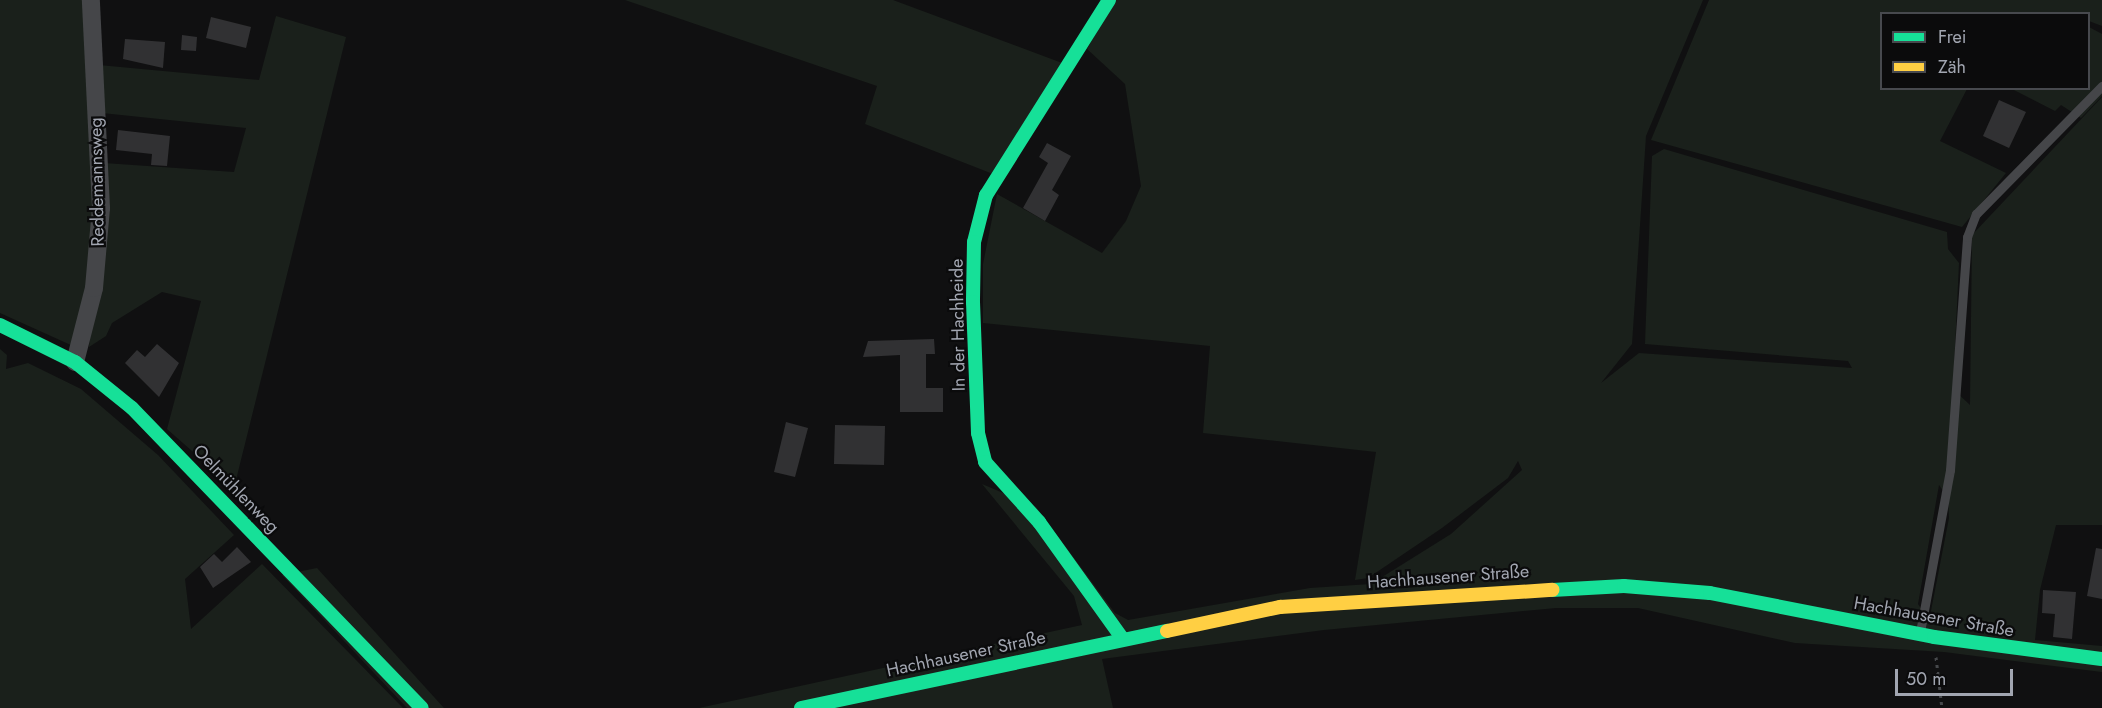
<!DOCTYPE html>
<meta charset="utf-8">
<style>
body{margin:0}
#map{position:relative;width:2102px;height:708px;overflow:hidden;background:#101011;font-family:Jost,sans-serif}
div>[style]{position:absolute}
.green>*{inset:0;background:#1a201b}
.building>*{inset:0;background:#313133}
.path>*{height:3px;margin-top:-1.5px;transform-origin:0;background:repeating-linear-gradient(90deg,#46484b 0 3px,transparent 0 7.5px)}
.lane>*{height:9px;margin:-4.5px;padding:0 4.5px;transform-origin:4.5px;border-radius:4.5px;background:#454649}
.street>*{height:18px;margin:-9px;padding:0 9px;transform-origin:9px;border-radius:9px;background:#454649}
.fast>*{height:14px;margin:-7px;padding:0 7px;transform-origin:7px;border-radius:7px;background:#16e098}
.slow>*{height:14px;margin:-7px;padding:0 7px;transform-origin:7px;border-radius:7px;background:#ffcf43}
span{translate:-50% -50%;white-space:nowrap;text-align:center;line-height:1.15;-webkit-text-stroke:4.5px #0b0b0c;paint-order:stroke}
.street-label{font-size:18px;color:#a2a6b1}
.legend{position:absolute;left:1880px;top:12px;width:210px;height:78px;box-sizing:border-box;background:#0b0b0c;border:2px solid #47494e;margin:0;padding:8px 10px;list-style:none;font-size:18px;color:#a2a6b1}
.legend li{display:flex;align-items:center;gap:12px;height:30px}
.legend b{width:30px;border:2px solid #47494e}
.scale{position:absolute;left:1895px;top:669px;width:118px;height:27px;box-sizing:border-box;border:3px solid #a2a6b1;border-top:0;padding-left:8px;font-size:18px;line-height:21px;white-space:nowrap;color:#a2a6b1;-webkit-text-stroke:4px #0b0b0c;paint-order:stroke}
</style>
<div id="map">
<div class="green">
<i style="clip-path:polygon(0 0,87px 0,94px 253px,73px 346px,0 313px)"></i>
<i style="clip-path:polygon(625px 0,893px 0,1062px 63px,993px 174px,865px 124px,877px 86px)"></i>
<i style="clip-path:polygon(evenodd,1115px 0,1703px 0,1646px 136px,1632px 344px,1601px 383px,1639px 353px,1852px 368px,1848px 361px,1645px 344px,1652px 156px,1664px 149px,1947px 232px,1948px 249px,1959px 263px,1953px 389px,1970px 405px,1972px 235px,2102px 97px,2102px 525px,2056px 525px,2040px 590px,2035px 640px,2102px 646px,2102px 672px,1944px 652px,1795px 643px,1638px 608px,1556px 608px,1324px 630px,1102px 659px,1113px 708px,699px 708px,1082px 625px,1074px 596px,982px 484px,1036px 507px,1115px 613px,1128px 620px,1310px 588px,1371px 584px,1451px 534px,1522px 470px,1518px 461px,1508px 478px,1442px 528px,1368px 578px,1355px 580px,1376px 452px,1203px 433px,1210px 346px,983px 323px,983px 264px,997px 194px,1102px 253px,1126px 221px,1141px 186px,1125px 84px,1087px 49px,1115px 0,1939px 485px,1948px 498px,1949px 518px,1929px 621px,1918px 604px,1939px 485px)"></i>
<i style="clip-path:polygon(1709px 0,2102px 0,2102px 26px,2089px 21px,2088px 14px,2061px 12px,1882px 14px,1882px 88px,1967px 89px,1940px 141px,2006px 173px,1962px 227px,1651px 140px)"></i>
<i style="clip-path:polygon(276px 16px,346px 37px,234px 488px,167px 429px,201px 301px,162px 292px,112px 323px,106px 336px,89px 347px,104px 163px,234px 172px,246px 128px,102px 113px,99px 65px,259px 80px)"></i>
<i style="clip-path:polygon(2089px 27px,2102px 34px,2102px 96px,2081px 118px,2061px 105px,2055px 111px,2012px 89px,2088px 88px)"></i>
<i style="clip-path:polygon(0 349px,7px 355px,6px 369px,28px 363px,81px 389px,158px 455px,234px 535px,185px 579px,191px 629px,262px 564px,403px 708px,0 708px)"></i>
<i style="clip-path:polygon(317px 568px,444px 708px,407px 708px,282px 575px)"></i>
</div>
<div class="building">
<i style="clip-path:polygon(211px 17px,251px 27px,246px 48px,206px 38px)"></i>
<i style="clip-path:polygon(182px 35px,197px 37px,196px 51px,181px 50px)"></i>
<i style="clip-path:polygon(125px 39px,165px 42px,163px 68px,123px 59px)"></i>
<i style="clip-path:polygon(1999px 100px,2026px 112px,2009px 148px,1983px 136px)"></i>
<i style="clip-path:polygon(118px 130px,170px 136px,167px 166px,151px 165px,152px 154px,116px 150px)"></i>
<i style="clip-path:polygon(1047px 143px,1071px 156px,1052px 190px,1059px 195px,1045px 221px,1023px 208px,1048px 163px,1039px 157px)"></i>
<i style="clip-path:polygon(934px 339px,935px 354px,926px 354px,926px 388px,943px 388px,943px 412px,900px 412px,900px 355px,863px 357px,868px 341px)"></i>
<i style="clip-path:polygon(157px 344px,179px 363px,159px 397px,125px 363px,137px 350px,145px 357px)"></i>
<i style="clip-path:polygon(786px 422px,808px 428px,795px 477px,774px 472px)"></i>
<i style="clip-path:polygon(835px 425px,885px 426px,884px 465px,834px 464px)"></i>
<i style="clip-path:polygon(237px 547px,251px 562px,213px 588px,200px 567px,214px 554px,222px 562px)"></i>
<i style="clip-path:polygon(2096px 548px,2102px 549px,2102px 599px,2087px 596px)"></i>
<i style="clip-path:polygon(2043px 590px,2076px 592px,2072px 639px,2053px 637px,2055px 614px,2042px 613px)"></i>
</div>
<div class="path">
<i style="left:1936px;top:657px;width:51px;rotate:83.3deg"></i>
</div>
<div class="lane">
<i style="left:1920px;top:632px;width:165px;rotate:-79.5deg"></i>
<i style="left:1950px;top:470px;width:234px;rotate:-85.8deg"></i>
<i style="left:1967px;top:237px;width:25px;rotate:-69deg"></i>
<i style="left:1976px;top:214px;width:180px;rotate:-45.5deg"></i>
</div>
<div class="street">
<i style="left:75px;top:362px;width:76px;rotate:-75.6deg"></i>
<i style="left:94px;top:288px;width:80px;rotate:-85deg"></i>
<i style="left:101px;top:208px;width:208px;rotate:-92.8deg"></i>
</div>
<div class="fast">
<i style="left:1109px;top:0;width:231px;rotate:122.2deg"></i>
<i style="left:986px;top:195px;width:49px;rotate:104.3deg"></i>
<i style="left:974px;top:242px;width:60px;rotate:91deg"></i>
<i style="left:973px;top:302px;width:131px;rotate:87.8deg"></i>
<i style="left:978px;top:433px;width:30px;rotate:76deg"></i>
<i style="left:985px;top:462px;width:81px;rotate:48deg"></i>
<i style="left:1039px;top:522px;width:143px;rotate:54.4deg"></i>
<i style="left:0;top:325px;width:84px;rotate:26.3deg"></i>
<i style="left:75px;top:362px;width:73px;rotate:38.9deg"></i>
<i style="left:132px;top:408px;width:417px;rotate:46deg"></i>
<i style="left:1552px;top:590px;width:72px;rotate:-3.2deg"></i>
<i style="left:1624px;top:586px;width:86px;rotate:4.7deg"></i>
<i style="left:1710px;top:593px;width:228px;rotate:11.1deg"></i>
<i style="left:1934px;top:637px;width:169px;rotate:7.5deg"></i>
<i style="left:801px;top:708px;width:374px;rotate:-11.9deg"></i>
</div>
<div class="slow">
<i style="left:1167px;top:631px;width:116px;rotate:-12deg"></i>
<i style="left:1280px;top:607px;width:273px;rotate:-3.6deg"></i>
</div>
<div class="street-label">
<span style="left:97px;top:182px;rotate:-91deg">Reddemannsweg</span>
<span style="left:958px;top:325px;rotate:-91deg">In der Hachheide</span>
<span style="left:236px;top:489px;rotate:46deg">Oelmühlenweg</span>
<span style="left:1448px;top:577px;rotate:-4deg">Hachhausener Straße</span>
<span style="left:1934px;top:617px;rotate:10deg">Hachhausener Straße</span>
<span style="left:966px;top:654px;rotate:-12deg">Hachhausener Straße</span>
</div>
<ul class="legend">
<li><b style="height:8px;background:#16e098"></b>Frei</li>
<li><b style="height:8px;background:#ffcf43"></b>Zäh</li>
</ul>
<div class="scale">50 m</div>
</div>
